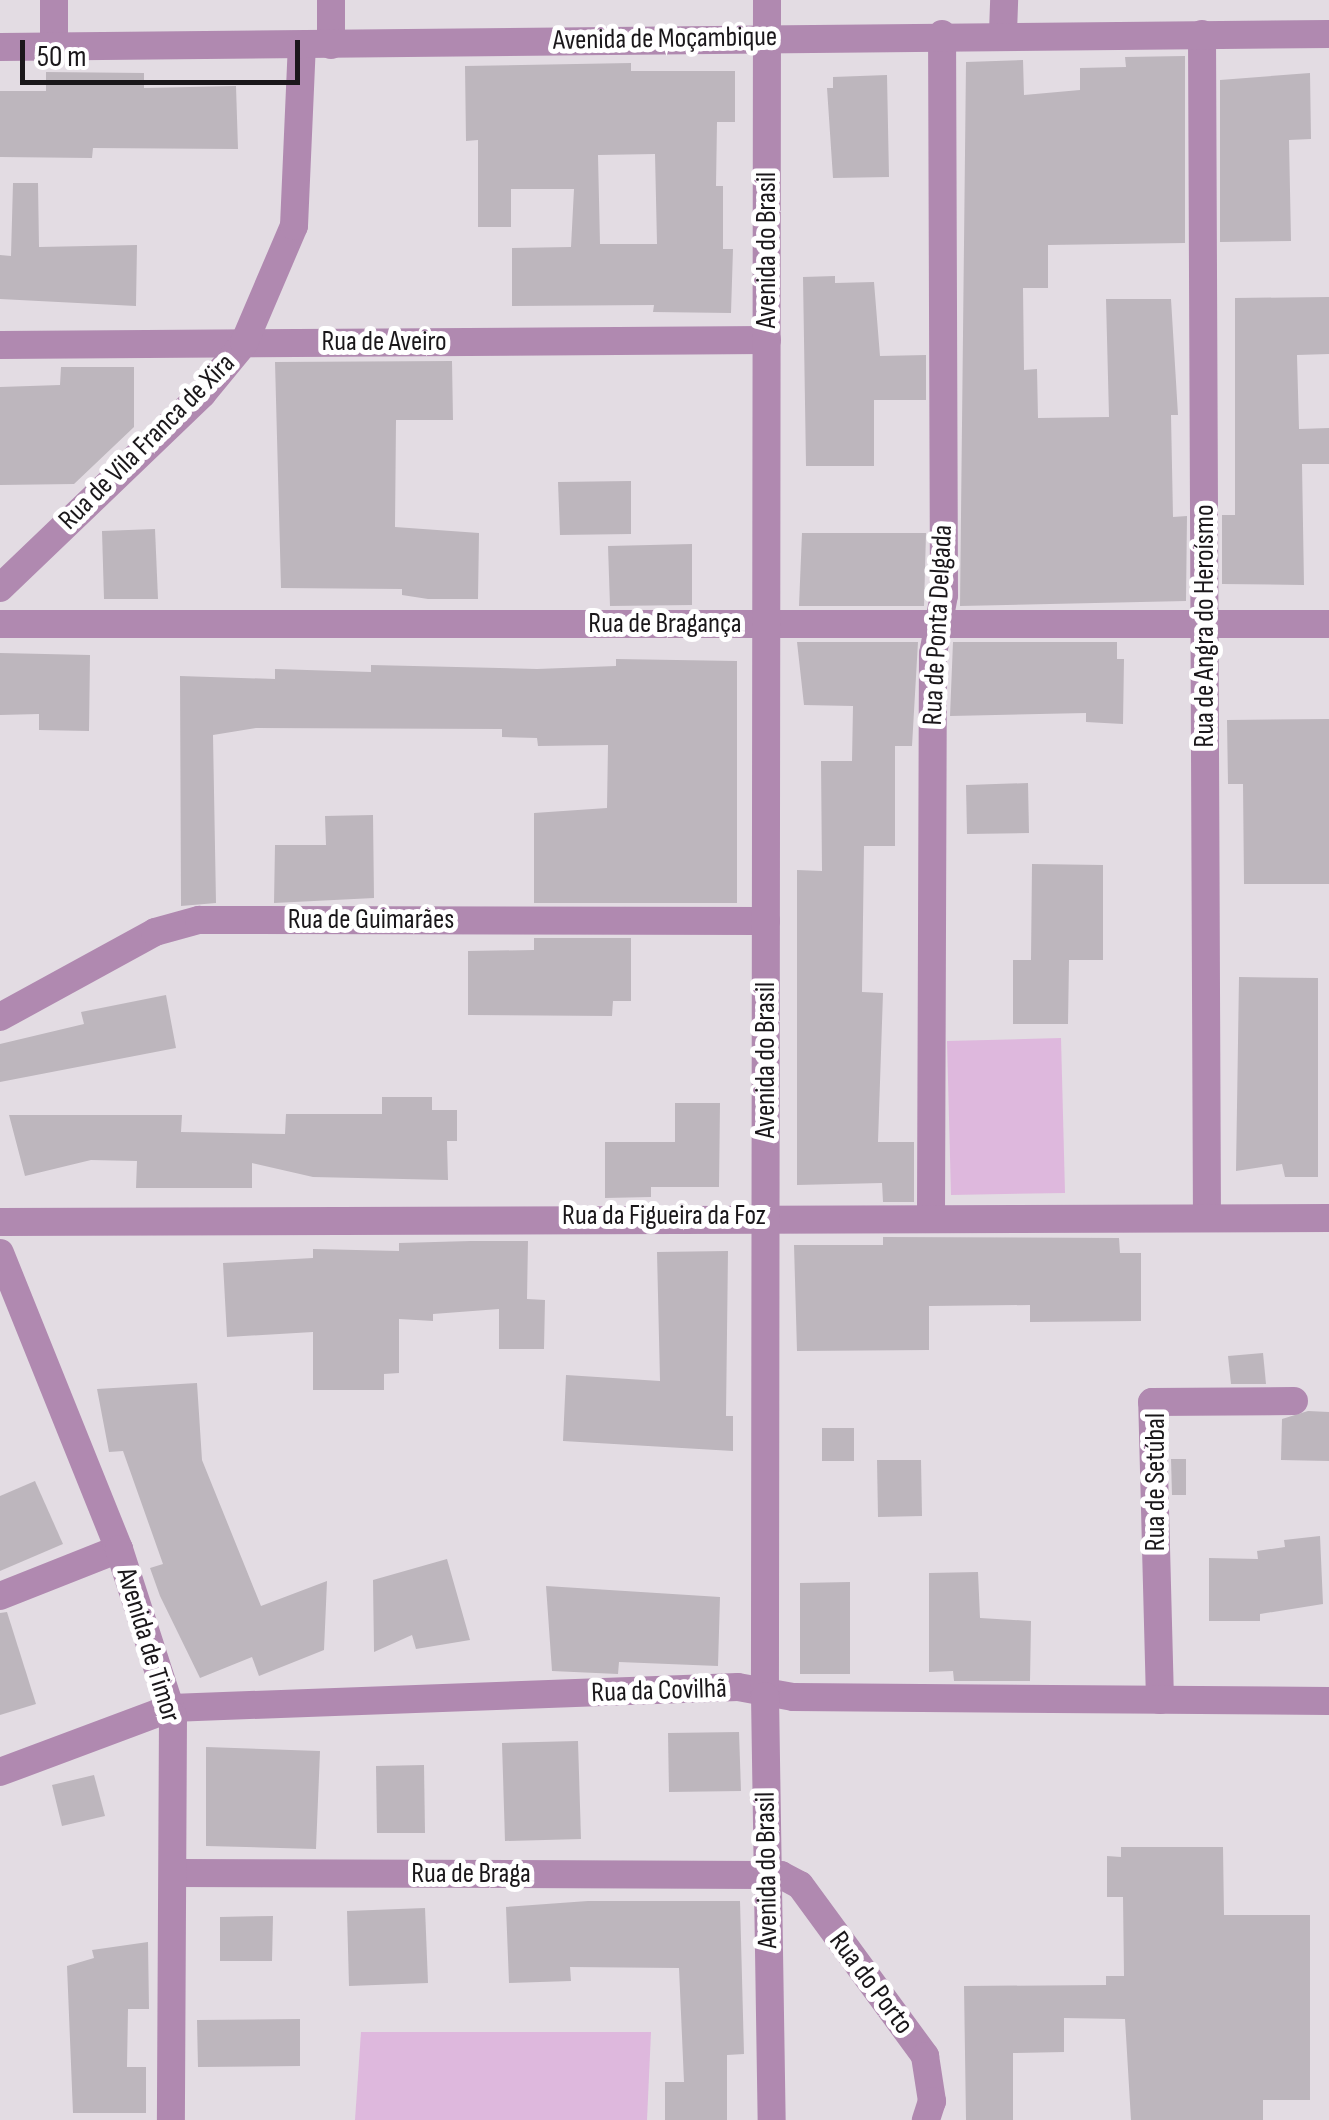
<!DOCTYPE html>
<meta charset="utf-8">
<style>
body{margin:0}
#map{position:relative;width:1329px;height:2120px;overflow:hidden;background:#e3dce3;font-family:"Sofia Sans Condensed",sans-serif}
div>[style]{position:absolute}
.green>*{inset:0;background:#deb8dd}
.building>*{inset:0;background:#bdb6bd}
.minor>*{height:28px;margin:-14px;padding:0 14px;transform-origin:14px;border-radius:14px;background:#b089b0}
.tertiary>*{height:28px;margin:-14px;padding:0 14px;transform-origin:14px;border-radius:14px;background:#b089b0}
span{translate:-50% -50%;white-space:nowrap;text-align:center;line-height:1.15;-webkit-text-stroke:10px #fff;paint-order:stroke}
.street-label{font-size:28px;color:#1a171a}
.scale{position:absolute;left:20px;top:40px;width:280px;height:45px;box-sizing:border-box;border:5px solid #1a171a;border-top:0;padding-left:12px;font-size:30px;line-height:35px;white-space:nowrap;color:#1a171a;-webkit-text-stroke:8px #fff;paint-order:stroke}
</style>
<div id="map">
<div class="green">
<i style="clip-path:polygon(1061px 1038px,1065px 1193px,951px 1195px,947px 1041px)"></i>
<i style="clip-path:polygon(361px 2032px,651px 2032px,647px 2120px,355px 2120px)"></i>
</div>
<div class="building">
<i style="clip-path:polygon(1185px 56px,1185px 243px,1048px 245px,1048px 288px,1023px 288px,1024px 370px,1037px 369px,1038px 418px,1109px 417px,1106px 299px,1171px 299px,1178px 415px,1171px 415px,1173px 517px,1187px 516px,1186px 601px,960px 606px,966px 62px,1023px 60px,1024px 95px,1080px 90px,1080px 68px,1126px 67px,1125px 57px)"></i>
<i style="clip-path:polygon(evenodd,631px 63px,631px 71px,735px 71px,735px 122px,717px 122px,716px 186px,723px 186px,723px 249px,733px 249px,731px 313px,653px 312px,654px 305px,512px 306px,512px 248px,571px 247px,574px 189px,511px 189px,511px 227px,478px 227px,478px 140px,466px 141px,465px 66px,631px 63px,655px 154px,657px 244px,600px 244px,598px 155px,655px 154px)"></i>
<i style="clip-path:polygon(46px 72px,144px 73px,144px 88px,236px 86px,238px 149px,93px 148px,92px 158px,0 157px,0 91px,46px 91px)"></i>
<i style="clip-path:polygon(1310px 73px,1311px 139px,1289px 140px,1291px 241px,1220px 242px,1220px 80px)"></i>
<i style="clip-path:polygon(887px 75px,889px 177px,833px 178px,827px 88px,833px 88px,833px 77px)"></i>
<i style="clip-path:polygon(13px 183px,38px 183px,39px 247px,137px 245px,136px 306px,0 299px,0 255px,11px 256px)"></i>
<i style="clip-path:polygon(835px 276px,835px 283px,874px 282px,880px 356px,926px 355px,926px 400px,874px 400px,874px 466px,806px 466px,803px 277px)"></i>
<i style="clip-path:polygon(1329px 297px,1329px 354px,1297px 355px,1299px 429px,1329px 428px,1329px 464px,1302px 464px,1304px 585px,1222px 584px,1222px 515px,1235px 515px,1235px 298px)"></i>
<i style="clip-path:polygon(452px 361px,453px 420px,396px 420px,395px 527px,479px 533px,478px 599px,428px 599px,402px 595px,402px 589px,281px 588px,275px 362px)"></i>
<i style="clip-path:polygon(61px 367px,134px 367px,134px 427px,74px 484px,0 485px,0 387px,60px 385px)"></i>
<i style="clip-path:polygon(631px 481px,631px 534px,560px 535px,558px 482px)"></i>
<i style="clip-path:polygon(155px 529px,158px 599px,104px 599px,102px 531px)"></i>
<i style="clip-path:polygon(802px 533px,926px 533px,924px 606px,799px 606px)"></i>
<i style="clip-path:polygon(692px 544px,692px 605px,610px 606px,608px 546px)"></i>
<i style="clip-path:polygon(797px 642px,918px 642px,912px 746px,895px 746px,895px 846px,864px 846px,862px 992px,883px 993px,878px 1142px,914px 1142px,914px 1202px,883px 1202px,882px 1183px,797px 1185px,797px 870px,822px 871px,821px 761px,852px 761px,853px 706px,804px 705px)"></i>
<i style="clip-path:polygon(953px 642px,1117px 642px,1117px 659px,1124px 659px,1123px 724px,1086px 722px,1086px 713px,950px 716px)"></i>
<i style="clip-path:polygon(0 653px,90px 655px,89px 731px,39px 730px,39px 714px,0 715px)"></i>
<i style="clip-path:polygon(616px 659px,737px 661px,737px 903px,534px 903px,534px 813px,607px 808px,608px 745px,538px 746px,537px 738px,502px 737px,502px 729px,256px 728px,213px 735px,216px 903px,181px 906px,180px 676px,275px 679px,275px 669px,371px 672px,371px 665px,537px 669px,616px 666px)"></i>
<i style="clip-path:polygon(1329px 719px,1329px 884px,1244px 884px,1243px 784px,1228px 784px,1227px 720px)"></i>
<i style="clip-path:polygon(1028px 783px,1029px 833px,967px 834px,966px 785px)"></i>
<i style="clip-path:polygon(373px 815px,374px 898px,274px 903px,275px 845px,326px 845px,325px 816px)"></i>
<i style="clip-path:polygon(1032px 864px,1103px 865px,1103px 960px,1069px 960px,1068px 1024px,1013px 1024px,1013px 960px,1031px 960px)"></i>
<i style="clip-path:polygon(534px 938px,631px 938px,631px 1001px,613px 1001px,612px 1016px,468px 1015px,468px 951px,534px 950px)"></i>
<i style="clip-path:polygon(1239px 977px,1318px 978px,1318px 1177px,1285px 1177px,1282px 1164px,1236px 1171px)"></i>
<i style="clip-path:polygon(166px 995px,176px 1048px,0 1082px,0 1044px,84px 1024px,81px 1012px)"></i>
<i style="clip-path:polygon(382px 1097px,432px 1097px,432px 1110px,457px 1110px,457px 1141px,447px 1141px,448px 1180px,313px 1177px,252px 1163px,252px 1188px,136px 1188px,137px 1161px,91px 1160px,25px 1176px,9px 1115px,182px 1115px,181px 1132px,285px 1134px,286px 1114px,382px 1114px)"></i>
<i style="clip-path:polygon(675px 1103px,720px 1103px,719px 1187px,651px 1187px,651px 1197px,605px 1198px,605px 1142px,675px 1142px)"></i>
<i style="clip-path:polygon(883px 1237px,1119px 1238px,1120px 1253px,1141px 1253px,1141px 1321px,1030px 1322px,1030px 1305px,929px 1306px,929px 1350px,797px 1351px,794px 1245px,883px 1245px)"></i>
<i style="clip-path:polygon(471px 1241px,528px 1241px,527px 1299px,545px 1300px,544px 1349px,499px 1349px,499px 1309px,433px 1314px,433px 1321px,399px 1319px,399px 1373px,384px 1374px,384px 1390px,313px 1390px,313px 1332px,227px 1337px,223px 1263px,313px 1258px,313px 1249px,399px 1251px,399px 1243px)"></i>
<i style="clip-path:polygon(728px 1251px,726px 1416px,733px 1416px,733px 1451px,563px 1441px,566px 1375px,660px 1381px,657px 1252px)"></i>
<i style="clip-path:polygon(1263px 1353px,1266px 1384px,1231px 1384px,1228px 1356px)"></i>
<i style="clip-path:polygon(197px 1383px,202px 1460px,261px 1606px,327px 1581px,324px 1650px,259px 1676px,252px 1657px,200px 1678px,160px 1596px,150px 1568px,163px 1564px,123px 1451px,109px 1452px,97px 1389px)"></i>
<i style="clip-path:polygon(1308px 1411px,1329px 1412px,1329px 1461px,1281px 1460px,1282px 1419px)"></i>
<i style="clip-path:polygon(822px 1428px,854px 1428px,854px 1461px,822px 1461px)"></i>
<i style="clip-path:polygon(1171px 1459px,1186px 1459px,1186px 1495px,1172px 1495px)"></i>
<i style="clip-path:polygon(877px 1460px,921px 1460px,922px 1516px,878px 1517px)"></i>
<i style="clip-path:polygon(35px 1481px,63px 1544px,0 1571px,0 1496px)"></i>
<i style="clip-path:polygon(1320px 1536px,1323px 1604px,1260px 1614px,1260px 1621px,1209px 1621px,1209px 1558px,1258px 1559px,1257px 1551px,1285px 1547px,1284px 1540px)"></i>
<i style="clip-path:polygon(447px 1559px,470px 1640px,416px 1649px,412px 1635px,374px 1652px,373px 1580px)"></i>
<i style="clip-path:polygon(978px 1572px,980px 1618px,1031px 1621px,1030px 1681px,954px 1681px,953px 1671px,929px 1672px,929px 1573px)"></i>
<i style="clip-path:polygon(850px 1582px,850px 1674px,800px 1674px,800px 1583px)"></i>
<i style="clip-path:polygon(546px 1586px,720px 1597px,718px 1666px,619px 1662px,618px 1674px,552px 1671px)"></i>
<i style="clip-path:polygon(7px 1612px,36px 1704px,0 1715px,0 1613px)"></i>
<i style="clip-path:polygon(739px 1732px,741px 1791px,669px 1792px,668px 1733px)"></i>
<i style="clip-path:polygon(578px 1741px,581px 1839px,505px 1841px,502px 1743px)"></i>
<i style="clip-path:polygon(206px 1747px,320px 1751px,316px 1849px,206px 1846px)"></i>
<i style="clip-path:polygon(424px 1765px,425px 1833px,377px 1833px,376px 1766px)"></i>
<i style="clip-path:polygon(94px 1775px,105px 1816px,62px 1826px,52px 1785px)"></i>
<i style="clip-path:polygon(1121px 1847px,1223px 1847px,1224px 1915px,1310px 1915px,1310px 2100px,1263px 2100px,1263px 2120px,1131px 2120px,1125px 2019px,1064px 2018px,1064px 2052px,1013px 2053px,1013px 2120px,966px 2120px,964px 1986px,1106px 1985px,1106px 1976px,1124px 1976px,1123px 1897px,1107px 1897px,1107px 1856px,1121px 1857px)"></i>
<i style="clip-path:polygon(588px 1901px,740px 1901px,744px 2054px,727px 2055px,727px 2120px,665px 2120px,665px 2082px,684px 2082px,679px 1968px,570px 1967px,571px 1981px,509px 1983px,506px 1907px)"></i>
<i style="clip-path:polygon(425px 1908px,428px 1983px,349px 1986px,347px 1911px)"></i>
<i style="clip-path:polygon(273px 1916px,272px 1961px,220px 1961px,220px 1917px)"></i>
<i style="clip-path:polygon(148px 1942px,149px 2009px,128px 2009px,127px 2067px,146px 2067px,146px 2113px,73px 2113px,67px 1966px,94px 1958px,92px 1950px)"></i>
<i style="clip-path:polygon(300px 2019px,300px 2066px,198px 2067px,197px 2020px)"></i>
</div>
<div class="minor">
<i style="left:331px;top:0;width:45px;rotate:90deg"></i>
<i style="left:1003px;top:33px;width:33px;rotate:-88deg"></i>
<i style="left:1202px;top:34px;width:1184px;rotate:89.76deg"></i>
<i style="left:54px;top:47px;width:47px;rotate:-90deg"></i>
<i style="left:0;top:345px;width:767px;rotate:-0.37deg"></i>
<i style="left:0;top:588px;width:280px;rotate:-43.8deg"></i>
<i style="left:202px;top:394px;width:66px;rotate:-50.5deg"></i>
<i style="left:244px;top:343px;width:127px;rotate:-66.9deg"></i>
<i style="left:294px;top:226px;width:181px;rotate:-87.5deg"></i>
<i style="left:0;top:624px;width:1329px"></i>
<i style="left:0;top:1017px;width:177px;rotate:-28.7deg"></i>
<i style="left:155px;top:932px;width:46px;rotate:-15.3deg"></i>
<i style="left:199px;top:920px;width:567px;rotate:0.1deg"></i>
<i style="left:931px;top:1215px;width:561px;rotate:-89.8deg"></i>
<i style="left:933px;top:654px;width:60px;rotate:-79.4deg"></i>
<i style="left:944px;top:595px;width:561px;rotate:-90.2deg"></i>
<i style="left:0;top:1222px;width:1329px;rotate:-0.17deg"></i>
<i style="left:0;top:1596px;width:128px;rotate:-21.6deg"></i>
<i style="left:1160px;top:1700px;width:298px;rotate:-91.5deg"></i>
<i style="left:1152px;top:1402px;width:142px;rotate:-0.4deg"></i>
<i style="left:0;top:1772px;width:183px;rotate:-20.5deg"></i>
<i style="left:171px;top:1708px;width:567px;rotate:-2.12deg"></i>
<i style="left:738px;top:1687px;width:56px;rotate:10.3deg"></i>
<i style="left:793px;top:1697px;width:536px;rotate:0.43deg"></i>
<i style="left:176px;top:1873px;width:605px;rotate:0.19deg"></i>
<i style="left:781px;top:1875px;width:21px;rotate:28deg"></i>
<i style="left:800px;top:1885px;width:212px;rotate:53.8deg"></i>
<i style="left:925px;top:2056px;width:46px;rotate:81.2deg"></i>
<i style="left:932px;top:2101px;width:20px;rotate:108deg"></i>
</div>
<div class="tertiary">
<i style="left:767px;top:0;width:1696px;rotate:90.07deg"></i>
<i style="left:765px;top:1696px;width:424px;rotate:89.1deg"></i>
<i style="left:0;top:47px;width:1329px;rotate:-0.56deg"></i>
<i style="left:0;top:1253px;width:319px;rotate:68.1deg"></i>
<i style="left:119px;top:1549px;width:176px;rotate:72.1deg"></i>
<i style="left:173px;top:1716px;width:404px;rotate:90.3deg"></i>
</div>
<div class="street-label">
<span style="left:665px;top:39px;rotate:-1deg">Avenida de Moçambique</span>
<span style="left:767px;top:250px;rotate:-90deg">Avenida do Brasil</span>
<span style="left:384px;top:342px">Rua de Aveiro</span>
<span style="left:147px;top:442px;rotate:-45deg">Rua de Vila Franca de Xira</span>
<span style="left:665px;top:624px">Rua de Bragança</span>
<span style="left:938px;top:625px;rotate:-87deg">Rua de Ponta Delgada</span>
<span style="left:1205px;top:626px;rotate:-90deg">Rua de Angra do Heroísmo</span>
<span style="left:371px;top:920px">Rua de Guimarães</span>
<span style="left:766px;top:1060px;rotate:-90deg">Avenida do Brasil</span>
<span style="left:664px;top:1216px">Rua da Figueira da Foz</span>
<span style="left:1156px;top:1482px;rotate:-90deg">Rua de Setúbal</span>
<span style="left:148px;top:1645px;rotate:73deg">Avenida de Timor</span>
<span style="left:659px;top:1691px;rotate:-2deg">Rua da Covilhã</span>
<span style="left:767px;top:1870px;rotate:-91deg">Avenida do Brasil</span>
<span style="left:471px;top:1874px">Rua de Braga</span>
<span style="left:871px;top:1983px;rotate:53deg">Rua do Porto</span>
</div>
<div class="scale">50 m</div>
</div>
